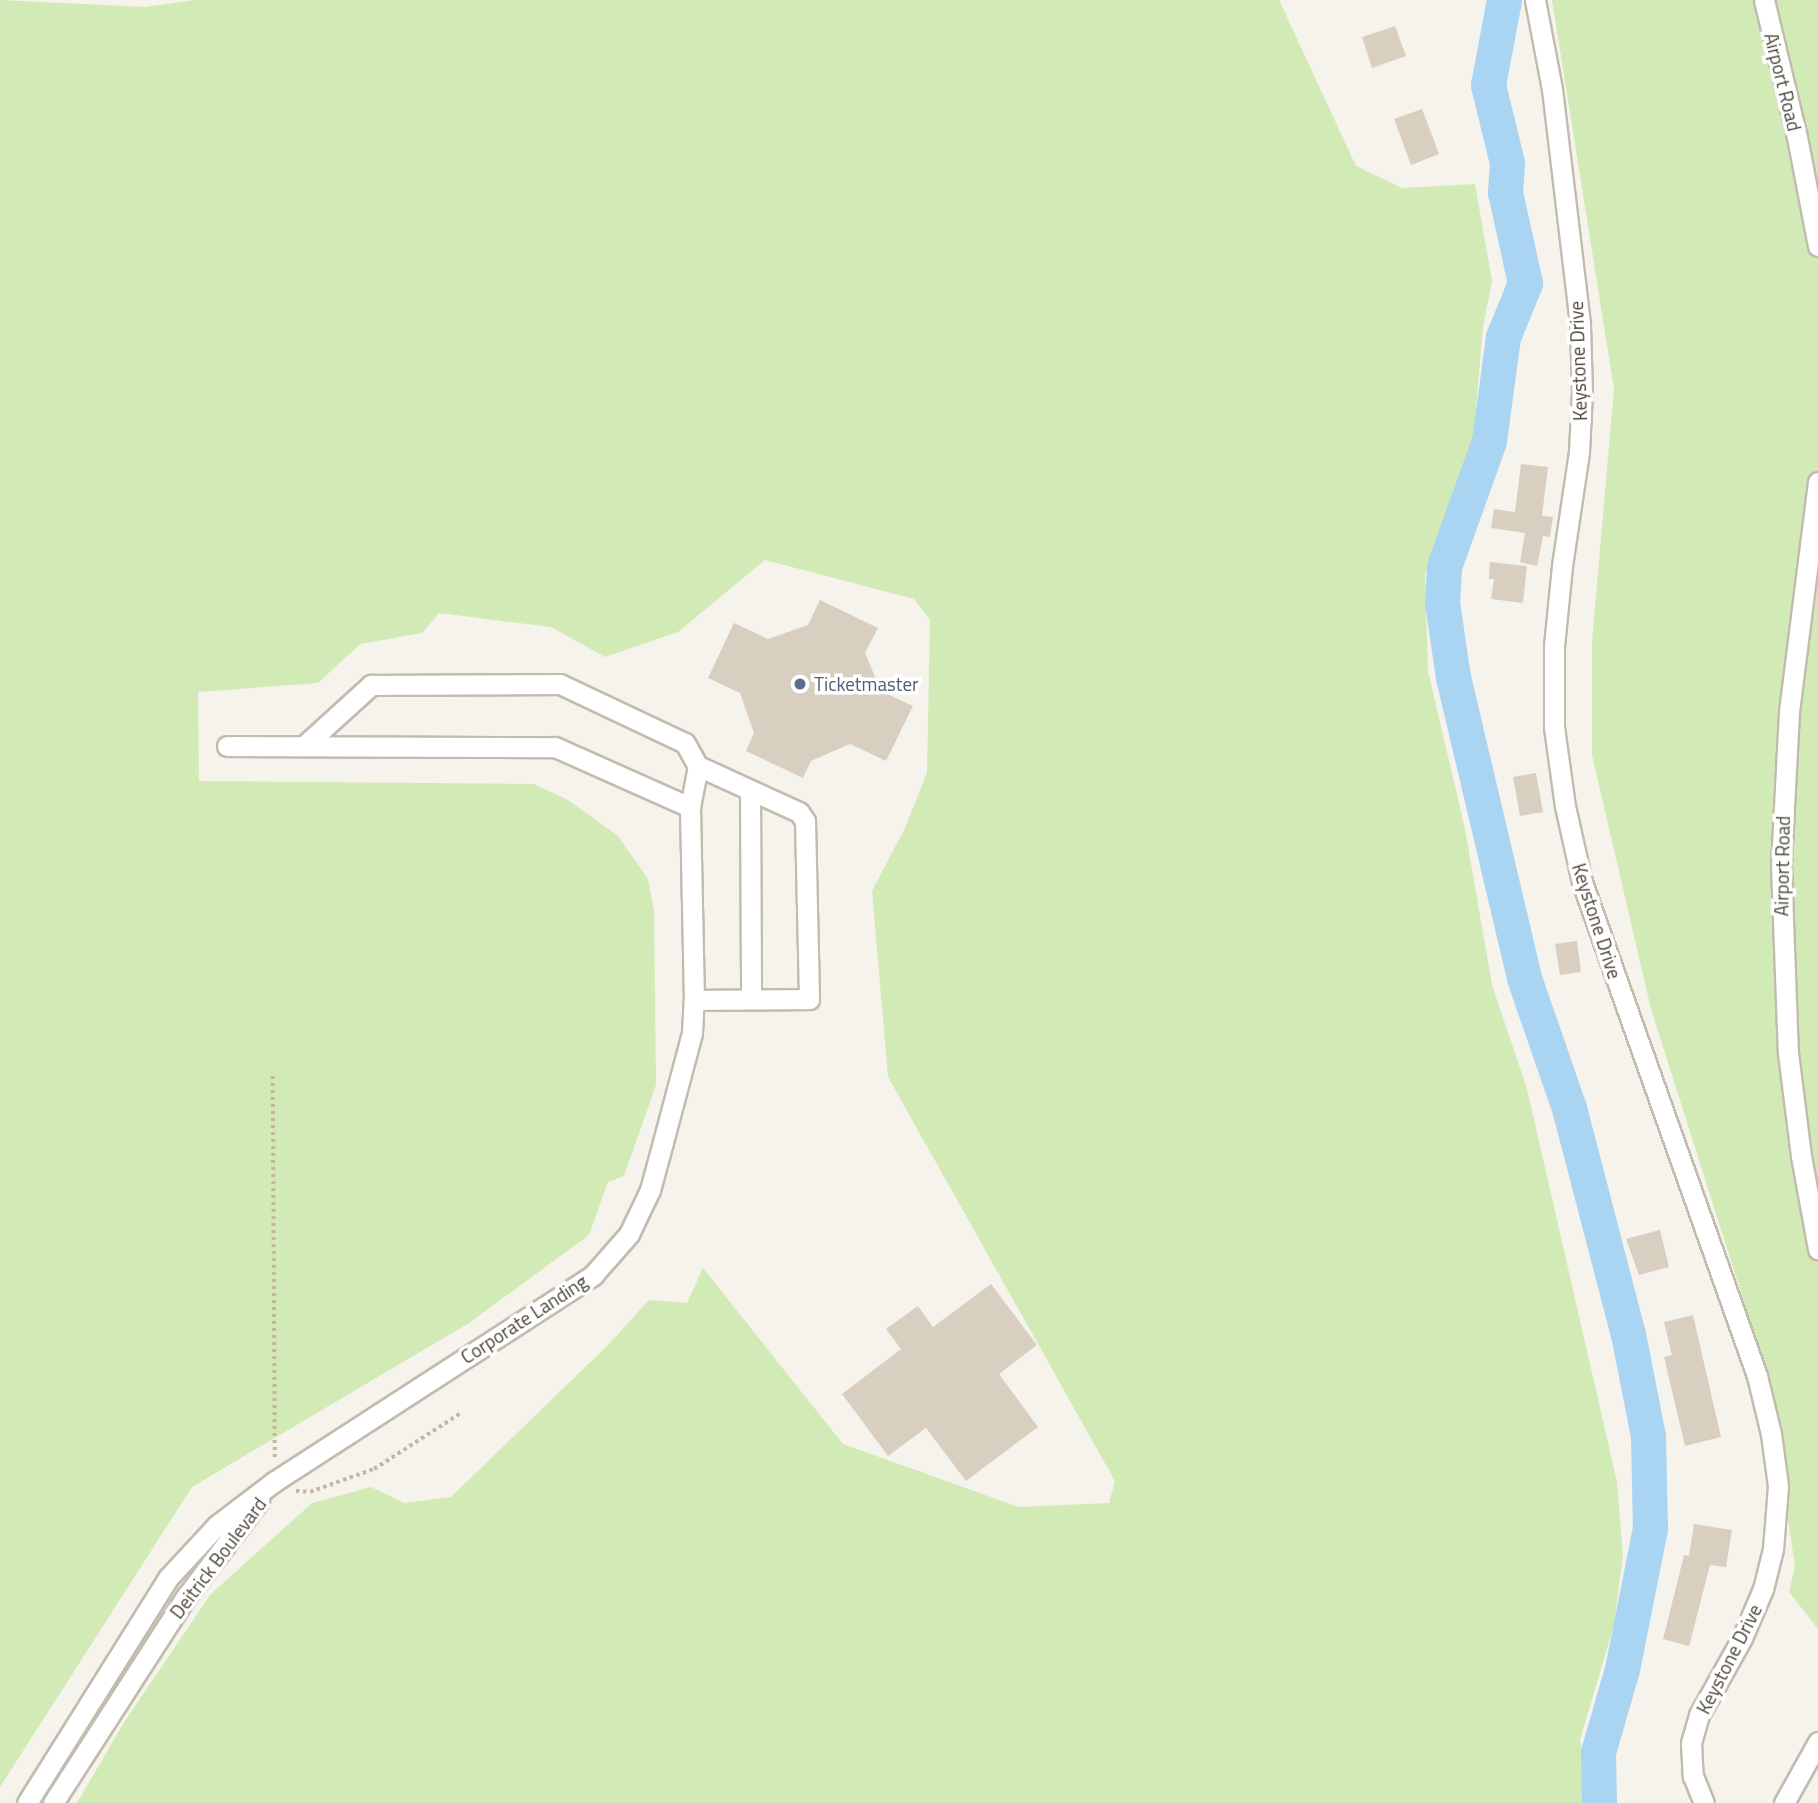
<!DOCTYPE html>
<style>
body{margin:0}
#map{position:relative;width:1818px;height:1803px;overflow:hidden;background:#f6f3ec;font-family:"Titillium Web",sans-serif}
div>[style]{position:absolute}
.green>*{inset:0;background:#d2eab5}
.river>*{height:35px;margin:-17.5px;padding:0 17.5px;transform-origin:17.5px;border-radius:17.5px;background:#a9d4f2}
.building>*{inset:0;background:#d8cfc1}
.path>*{height:3.5px;margin-top:-1.75px;transform-origin:0;background:repeating-linear-gradient(90deg,#c4b79f 0 3.5px,transparent 0 7px)}
.roads{filter:drop-shadow(2px 0 #c2bbae) drop-shadow(-2px 0 #c2bbae) drop-shadow(0 2px #c2bbae) drop-shadow(0 -2px #c2bbae)}
.minor>*{height:19px;margin:-9.5px;padding:0 9.5px;transform-origin:9.5px;border-radius:9.5px;background:#fff}
.dots>*{width:19px;height:19px;translate:-50% -50%;box-sizing:border-box;border:4px solid #fff;border-radius:50%}
span{translate:-50% -50%;white-space:nowrap;text-align:center;line-height:1.15;-webkit-text-stroke:7px #fff;paint-order:stroke}
.street-label{font-size:19px;color:#4b4439}
.service-label{font-size:19px;color:#4e5e75}
.left{translate:0 -50%;text-align:left}
</style>
<div id="map">
<div class="green">
<i style="clip-path:polygon(0 0,145px 7px,195px 0,1279px 0,1356px 166px,1402px 188px,1475px 184px,1492px 281px,1483px 327px,1470px 477px,1425px 573px,1428px 671px,1465px 829px,1492px 985px,1527px 1089px,1617px 1482px,1623px 1556px,1614px 1625px,1580px 1740px,1592px 1803px,77px 1803px,123px 1724px,210px 1595px,312px 1503px,371px 1487px,404px 1503px,451px 1497px,607px 1346px,649px 1300px,687px 1303px,703px 1268px,843px 1444px,1019px 1507px,1109px 1503px,1115px 1481px,888px 1077px,872px 891px,905px 828px,927px 773px,930px 620px,914px 599px,765px 560px,678px 632px,605px 657px,551px 627px,439px 613px,422px 633px,360px 644px,318px 683px,198px 692px,199px 781px,534px 784px,568px 800px,618px 836px,648px 879px,654px 910px,656px 1085px,624px 1176px,608px 1182px,589px 1235px,469px 1323px,192px 1487px,0 1787px)"></i>
<i style="clip-path:polygon(1552px 0,1818px 0,1818px 1629px,1789px 1592px,1795px 1566px,1766px 1371px,1651px 1009px,1592px 755px,1592px 641px,1614px 389px)"></i>
</div>
<div class="river">
<i style="left:1504px;top:0;width:86px;rotate:100.7deg"></i>
<i style="left:1488px;top:85px;width:80px;rotate:76.3deg"></i>
<i style="left:1507px;top:163px;width:29px;rotate:94deg"></i>
<i style="left:1505px;top:192px;width:93px;rotate:77.6deg"></i>
<i style="left:1525px;top:283px;width:58px;rotate:112.2deg"></i>
<i style="left:1503px;top:337px;width:105px;rotate:97.7deg"></i>
<i style="left:1489px;top:441px;width:134px;rotate:109.7deg"></i>
<i style="left:1444px;top:567px;width:35px;rotate:93deg"></i>
<i style="left:1442px;top:602px;width:76px;rotate:81.7deg"></i>
<i style="left:1453px;top:677px;width:309px;rotate:76.7deg"></i>
<i style="left:1524px;top:978px;width:138px;rotate:70.9deg"></i>
<i style="left:1569px;top:1108px;width:234px;rotate:75.4deg"></i>
<i style="left:1628px;top:1334px;width:104px;rotate:78.9deg"></i>
<i style="left:1648px;top:1436px;width:92px;rotate:88.8deg"></i>
<i style="left:1650px;top:1528px;width:144px;rotate:101.2deg"></i>
<i style="left:1622px;top:1669px;width:86px;rotate:106.1deg"></i>
<i style="left:1598px;top:1752px;width:51px;rotate:88.9deg"></i>
</div>
<div class="building">
<i style="clip-path:polygon(1395px 26px,1406px 56px,1372px 68px,1362px 37px)"></i>
<i style="clip-path:polygon(1422px 109px,1439px 154px,1411px 165px,1394px 119px)"></i>
<i style="clip-path:polygon(1521px 464px,1548px 467px,1542px 516px,1553px 517px,1550px 537px,1543px 536px,1537px 566px,1520px 562px,1525px 533px,1491px 528px,1494px 509px,1515px 512px)"></i>
<i style="clip-path:polygon(1490px 562px,1527px 566px,1523px 603px,1491px 599px,1494px 579px,1489px 579px)"></i>
<i style="clip-path:polygon(820px 600px,878px 628px,865px 653px,881px 691px,913px 706px,886px 761px,850px 744px,811px 761px,803px 778px,746px 751px,754px 733px,740px 693px,708px 678px,734px 623px,768px 639px,808px 625px)"></i>
<i style="clip-path:polygon(1536px 773px,1543px 812px,1520px 816px,1513px 777px)"></i>
<i style="clip-path:polygon(1577px 941px,1581px 972px,1560px 975px,1555px 944px)"></i>
<i style="clip-path:polygon(1660px 1230px,1669px 1267px,1639px 1275px,1626px 1239px)"></i>
<i style="clip-path:polygon(991px 1284px,1037px 1345px,999px 1374px,1038px 1427px,966px 1481px,926px 1428px,888px 1456px,842px 1394px,901px 1349px,886px 1329px,918px 1306px,933px 1327px)"></i>
<i style="clip-path:polygon(1693px 1315px,1721px 1437px,1685px 1446px,1664px 1357px,1672px 1355px,1664px 1322px)"></i>
<i style="clip-path:polygon(1694px 1524px,1732px 1530px,1726px 1567px,1710px 1565px,1689px 1646px,1663px 1639px,1684px 1555px,1689px 1556px)"></i>
</div>
<div class="path">
<i style="left:273px;top:1076px;width:383px;rotate:89.7deg"></i>
<i style="left:296px;top:1491px;width:14px;rotate:4deg"></i>
<i style="left:310px;top:1492px;width:68px;rotate:-19.8deg"></i>
<i style="left:374px;top:1469px;width:103px;rotate:-32.8deg"></i>
</div>
<div class="roads">
<div class="minor">
<i style="left:1535px;top:0;width:91px;rotate:79.2deg"></i>
<i style="left:1552px;top:89px;width:238px;rotate:83.2deg"></i>
<i style="left:1580px;top:325px;width:67px;rotate:88.3deg"></i>
<i style="left:1582px;top:392px;width:60px;rotate:92.9deg"></i>
<i style="left:1579px;top:452px;width:115px;rotate:98.5deg"></i>
<i style="left:1562px;top:566px;width:80px;rotate:95.7deg"></i>
<i style="left:1554px;top:646px;width:81px;rotate:90deg"></i>
<i style="left:1554px;top:727px;width:80px;rotate:82.1deg"></i>
<i style="left:1565px;top:806px;width:78px;rotate:77.4deg"></i>
<i style="left:1582px;top:882px;width:524px;rotate:70.49deg"></i>
<i style="left:1757px;top:1376px;width:60px;rotate:76.4deg"></i>
<i style="left:1771px;top:1434px;width:52px;rotate:82.3deg"></i>
<i style="left:1778px;top:1486px;width:63px;rotate:94.5deg"></i>
<i style="left:1773px;top:1549px;width:41px;rotate:104deg"></i>
<i style="left:1763px;top:1589px;width:53px;rotate:113.2deg"></i>
<i style="left:1742px;top:1638px;width:88px;rotate:119.2deg"></i>
<i style="left:1699px;top:1715px;width:29px;rotate:106deg"></i>
<i style="left:1691px;top:1743px;width:33px;rotate:87deg"></i>
<i style="left:1693px;top:1776px;width:29px;rotate:68deg"></i>
<i style="left:1764px;top:0;width:141px;rotate:76.5deg"></i>
<i style="left:1797px;top:137px;width:111px;rotate:79.1deg"></i>
<i style="left:1818px;top:482px;width:232px;rotate:97.2deg"></i>
<i style="left:1789px;top:712px;width:153px;rotate:93deg"></i>
<i style="left:1781px;top:865px;width:188px;rotate:87.9deg"></i>
<i style="left:1788px;top:1053px;width:104px;rotate:82.8deg"></i>
<i style="left:1801px;top:1156px;width:95px;rotate:79.6deg"></i>
<i style="left:227px;top:746px;width:328px;rotate:0.2deg"></i>
<i style="left:555px;top:747px;width:148px;rotate:24deg"></i>
<i style="left:304px;top:746px;width:91px;rotate:-42.3deg"></i>
<i style="left:371px;top:685px;width:189px;rotate:-0.3deg"></i>
<i style="left:560px;top:684px;width:138px;rotate:25.3deg"></i>
<i style="left:685px;top:743px;width:26px;rotate:61deg"></i>
<i style="left:698px;top:766px;width:111px;rotate:24.5deg"></i>
<i style="left:799px;top:812px;width:11px;rotate:56deg"></i>
<i style="left:805px;top:821px;width:178px;rotate:88.7deg"></i>
<i style="left:809px;top:999px;width:115px;rotate:179.5deg"></i>
<i style="left:694px;top:1000px;width:193px;rotate:-91.2deg"></i>
<i style="left:690px;top:807px;width:42px;rotate:-79deg"></i>
<i style="left:750px;top:790px;width:209px;rotate:89.7deg"></i>
<i style="left:27px;top:1803px;width:266px;rotate:-57.9deg"></i>
<i style="left:168px;top:1578px;width:72px;rotate:-47.2deg"></i>
<i style="left:217px;top:1525px;width:73px;rotate:-37.2deg"></i>
<i style="left:275px;top:1481px;width:379px;rotate:-32.9deg"></i>
<i style="left:593px;top:1275px;width:55px;rotate:-48.7deg"></i>
<i style="left:629px;top:1234px;width:49px;rotate:-64.5deg"></i>
<i style="left:650px;top:1190px;width:50px;rotate:-74.8deg"></i>
<i style="left:663px;top:1142px;width:113px;rotate:-75.1deg"></i>
<i style="left:692px;top:1033px;width:33px;rotate:-87deg"></i>
<i style="left:53px;top:1803px;width:245px;rotate:-57.2deg"></i>
<i style="left:186px;top:1597px;width:121px;rotate:-52.8deg"></i>
<i style="left:1784px;top:1803px;width:70px;rotate:-60.9deg"></i>
</div>
</div>
<div class="dots">
<i style="left:800px;top:684px;background:#5c6f8a"></i>
</div>
<div class="street-label">
<span style="left:1783px;top:82px;rotate:76deg">Airport Road</span>
<span style="left:1578px;top:361px;rotate:-92deg">Keystone Drive</span>
<span style="left:1782px;top:866px;rotate:-89deg">Airport Road</span>
<span style="left:1597px;top:921px;rotate:72deg">Keystone Drive</span>
<span style="left:524px;top:1319px;rotate:-33deg">Corporate Landing</span>
<span style="left:218px;top:1558px;rotate:-53deg">Deitrick Boulevard</span>
<span style="left:1729px;top:1659px;rotate:-63deg">Keystone Drive</span>
</div>
<div class="service-label">
<span class="left" style="left:814px;top:684px">Ticketmaster</span>
</div>
</div>
